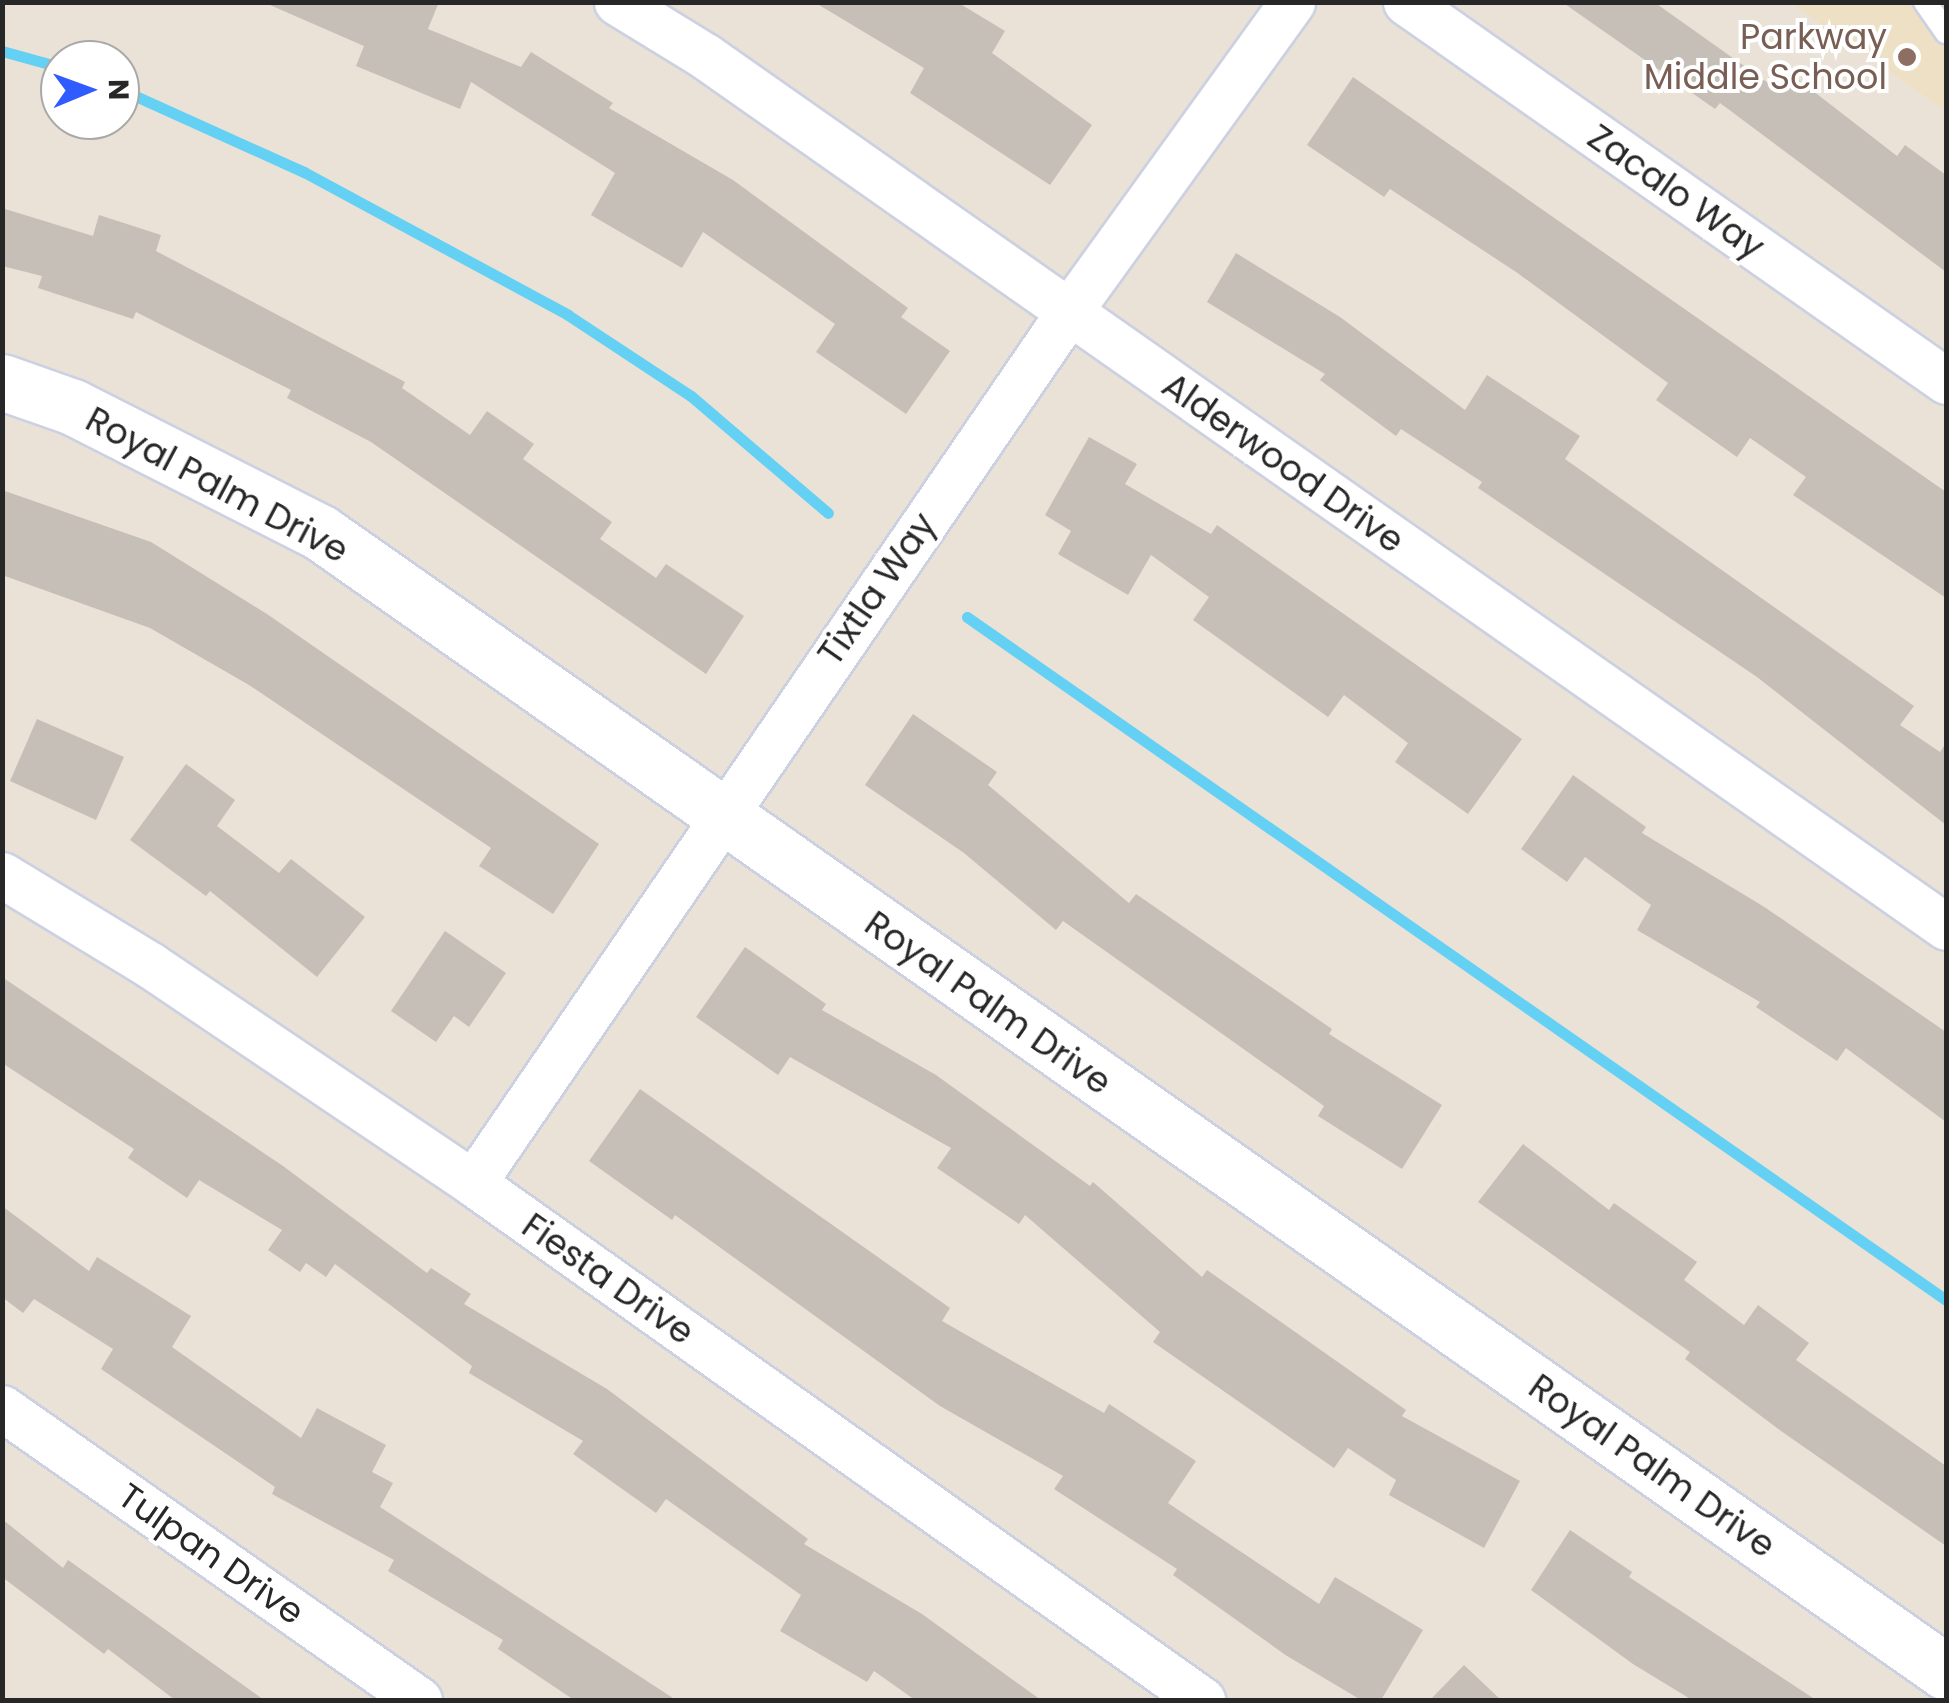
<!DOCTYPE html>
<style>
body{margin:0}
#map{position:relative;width:1949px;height:1703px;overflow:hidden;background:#ebe2d7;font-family:Poppins,sans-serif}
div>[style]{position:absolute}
.education>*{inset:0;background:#eee0c5}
.stream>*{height:11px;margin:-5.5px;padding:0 5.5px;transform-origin:5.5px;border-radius:5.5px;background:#64d0f3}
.building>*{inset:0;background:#c5bfb7}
.roads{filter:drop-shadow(2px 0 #ccd1e1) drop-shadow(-2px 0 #ccd1e1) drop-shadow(0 2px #ccd1e1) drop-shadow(0 -2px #ccd1e1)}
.lane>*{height:22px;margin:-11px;padding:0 11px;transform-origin:11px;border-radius:11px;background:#fff}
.street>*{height:45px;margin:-22.5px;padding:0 22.5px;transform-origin:22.5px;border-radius:22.5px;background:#fff}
.secondary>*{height:55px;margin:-27.5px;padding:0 27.5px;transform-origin:27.5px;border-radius:27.5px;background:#fff}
.dots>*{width:28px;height:28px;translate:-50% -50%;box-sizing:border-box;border:5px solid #fff;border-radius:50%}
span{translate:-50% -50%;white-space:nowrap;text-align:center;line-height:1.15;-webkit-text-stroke:8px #fff;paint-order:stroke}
.education-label{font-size:35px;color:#785e54}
.right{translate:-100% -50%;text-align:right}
.street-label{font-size:35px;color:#272727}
.frame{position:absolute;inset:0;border:5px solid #272727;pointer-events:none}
.north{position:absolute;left:40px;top:40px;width:100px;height:100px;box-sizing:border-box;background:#fff;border:2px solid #a9a9a9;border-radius:50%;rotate:89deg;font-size:28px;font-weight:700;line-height:40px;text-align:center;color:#272727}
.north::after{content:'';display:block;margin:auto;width:35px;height:45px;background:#305bff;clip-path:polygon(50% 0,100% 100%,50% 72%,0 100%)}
</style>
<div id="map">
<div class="education">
<i style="clip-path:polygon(1790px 3px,1946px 3px,1946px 111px)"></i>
</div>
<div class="stream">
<i style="left:2px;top:51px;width:60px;rotate:15.4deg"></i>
<i style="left:120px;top:89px;width:202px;rotate:24.3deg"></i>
<i style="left:304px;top:172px;width:300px;rotate:28.4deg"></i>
<i style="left:568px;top:315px;width:147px;rotate:33.4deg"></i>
<i style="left:691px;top:396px;width:180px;rotate:40.5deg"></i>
<i style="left:967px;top:617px;width:1194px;rotate:34.9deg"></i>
</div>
<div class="building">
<i style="clip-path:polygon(263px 2px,439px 2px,428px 29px,521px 67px,531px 52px,613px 103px,609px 108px,733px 180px,908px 308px,901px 317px,950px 351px,906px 414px,816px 352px,835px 324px,703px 232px,682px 268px,591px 215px,615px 173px,471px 82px,460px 109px,356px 66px,364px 46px)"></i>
<i style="clip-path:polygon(814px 2px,957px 2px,1005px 31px,992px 53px,1092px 125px,1050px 185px,910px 93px,924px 68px)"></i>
<i style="clip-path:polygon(1562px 2px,1654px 2px,1782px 93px,1795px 77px,1897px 156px,1905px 145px,1946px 175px,1946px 272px,1720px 103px,1715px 109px)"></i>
<i style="clip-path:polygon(1353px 77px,1946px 492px,1946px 598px,1793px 495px,1806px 477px,1750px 438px,1737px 457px,1656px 400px,1668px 383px,1516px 272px,1390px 189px,1384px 197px,1307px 145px)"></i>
<i style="clip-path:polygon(2px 208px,93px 236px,99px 215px,161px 235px,156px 251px,405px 382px,402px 388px,470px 435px,487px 411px,534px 444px,523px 459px,612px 522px,600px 539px,656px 578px,666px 564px,744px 616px,706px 674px,371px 442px,287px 398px,291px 390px,136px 312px,133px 319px,38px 288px,42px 276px,2px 266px)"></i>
<i style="clip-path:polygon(1236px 253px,1340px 317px,1465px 410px,1487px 375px,1580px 436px,1565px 459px,1914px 706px,1900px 725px,1940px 752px,1946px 743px,1946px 825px,1757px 677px,1478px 488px,1482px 482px,1401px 429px,1396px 436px,1320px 380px,1325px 374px,1207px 302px)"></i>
<i style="clip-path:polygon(1089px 437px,1137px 464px,1125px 484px,1211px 534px,1217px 525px,1522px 739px,1468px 814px,1395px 762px,1408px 743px,1344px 695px,1328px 717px,1193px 620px,1209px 597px,1151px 555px,1128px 595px,1058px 554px,1071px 531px,1045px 515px)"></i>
<i style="clip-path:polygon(2px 490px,151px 542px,267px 614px,599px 844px,553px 914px,479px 866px,491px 848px,249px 685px,150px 628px,2px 575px)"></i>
<i style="clip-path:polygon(913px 714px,997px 772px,988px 785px,1129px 903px,1136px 894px,1332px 1029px,1329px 1034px,1442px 1105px,1402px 1169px,1318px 1116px,1324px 1106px,1063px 921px,1056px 930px,964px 853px,865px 785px)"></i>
<i style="clip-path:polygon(37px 719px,124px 757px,96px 820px,10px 781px)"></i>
<i style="clip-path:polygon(186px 764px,235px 800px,217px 826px,279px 873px,291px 859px,365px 917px,317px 977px,210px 891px,206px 896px,130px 840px)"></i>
<i style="clip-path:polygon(1573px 775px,1646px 827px,1642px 833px,1766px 908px,1946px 1032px,1946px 1122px,1846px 1048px,1837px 1061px,1756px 1007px,1760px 1002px,1637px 930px,1651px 905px,1585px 857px,1567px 882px,1521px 849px)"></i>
<i style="clip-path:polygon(445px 931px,506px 973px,469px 1027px,454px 1016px,436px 1042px,391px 1011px)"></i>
<i style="clip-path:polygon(745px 947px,826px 1004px,822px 1010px,936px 1075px,1090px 1186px,1093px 1182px,1202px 1277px,1207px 1270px,1406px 1410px,1402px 1416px,1520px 1481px,1484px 1548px,1389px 1495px,1396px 1480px,1348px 1448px,1334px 1468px,1153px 1342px,1160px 1332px,1025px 1215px,1019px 1224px,937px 1168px,951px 1148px,790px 1057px,778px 1075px,696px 1017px)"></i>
<i style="clip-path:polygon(2px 977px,283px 1166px,427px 1273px,431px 1268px,471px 1294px,464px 1304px,607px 1389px,808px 1539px,804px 1544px,922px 1614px,1041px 1700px,915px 1700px,874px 1671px,867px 1682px,780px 1631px,801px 1595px,666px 1499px,656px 1513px,573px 1454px,583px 1441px,469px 1373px,472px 1366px,335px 1264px,326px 1277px,306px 1263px,300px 1272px,268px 1250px,282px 1230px,199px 1180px,187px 1198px,128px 1158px,134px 1149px,2px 1063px)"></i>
<i style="clip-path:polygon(640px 1089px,950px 1308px,942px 1321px,1104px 1413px,1109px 1404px,1196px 1461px,1168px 1503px,1319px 1604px,1335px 1577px,1423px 1630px,1381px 1700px,1361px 1700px,1287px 1656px,1173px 1575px,1177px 1569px,1054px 1489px,1063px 1476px,940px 1406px,675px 1215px,672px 1220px,589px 1161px)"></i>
<i style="clip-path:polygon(1523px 1144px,1609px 1210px,1614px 1203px,1697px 1262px,1684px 1280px,1744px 1325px,1758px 1305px,1809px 1343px,1796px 1360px,1946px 1466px,1946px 1546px,1781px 1431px,1685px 1359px,1690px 1352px,1478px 1202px)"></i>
<i style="clip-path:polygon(2px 1206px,89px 1271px,97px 1257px,191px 1316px,172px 1347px,301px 1438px,317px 1408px,386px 1445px,372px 1472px,393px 1483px,380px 1507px,676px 1700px,574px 1700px,498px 1649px,503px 1640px,388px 1571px,394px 1560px,272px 1494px,275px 1487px,101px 1369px,113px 1349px,34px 1299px,23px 1313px,2px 1297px)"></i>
<i style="clip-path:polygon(2px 1519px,63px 1568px,68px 1560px,264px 1700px,175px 1700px,108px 1649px,104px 1654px,2px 1577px)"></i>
<i style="clip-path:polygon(1570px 1530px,1632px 1572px,1629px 1577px,1816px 1700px,1692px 1700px,1633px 1664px,1531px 1590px)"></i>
<i style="clip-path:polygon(1464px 1665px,1501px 1700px,1430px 1700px)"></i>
</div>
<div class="roads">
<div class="lane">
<i style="left:1925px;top:2px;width:37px;rotate:55deg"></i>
</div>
<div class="street">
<i style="left:617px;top:2px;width:103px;rotate:31.5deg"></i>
<i style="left:705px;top:56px;width:1516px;rotate:35.06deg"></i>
<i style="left:1406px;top:2px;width:660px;rotate:35.06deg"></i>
<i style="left:2px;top:875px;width:173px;rotate:31.3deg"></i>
<i style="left:150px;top:965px;width:390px;rotate:34deg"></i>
<i style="left:473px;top:1183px;width:894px;rotate:35.34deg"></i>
<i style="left:473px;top:1183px;width:1054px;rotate:-55.63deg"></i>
<i style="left:1068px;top:313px;width:383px;rotate:-54.2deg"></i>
<i style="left:2px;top:1408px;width:509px;rotate:35deg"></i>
</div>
<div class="secondary">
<i style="left:2px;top:382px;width:75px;rotate:19.4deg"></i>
<i style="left:73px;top:407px;width:278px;rotate:26.9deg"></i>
<i style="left:321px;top:533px;width:1984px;rotate:35.03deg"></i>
</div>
</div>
<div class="dots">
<i style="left:1907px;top:57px;background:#8d6e63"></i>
</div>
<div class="education-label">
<span class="right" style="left:1887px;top:57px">Parkway<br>Middle School</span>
</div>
<div class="street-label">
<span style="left:1676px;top:192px;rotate:35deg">Zacalo Way</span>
<span style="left:1283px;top:463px;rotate:35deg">Alderwood Drive</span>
<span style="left:217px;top:485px;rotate:28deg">Royal Palm Drive</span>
<span style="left:877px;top:589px;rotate:-55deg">Tixtla Way</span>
<span style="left:988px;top:1003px;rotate:35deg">Royal Palm Drive</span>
<span style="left:608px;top:1279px;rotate:35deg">Fiesta Drive</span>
<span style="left:1652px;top:1466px;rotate:35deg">Royal Palm Drive</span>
<span style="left:211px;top:1554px;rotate:35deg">Tulpan Drive</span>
</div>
<div class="frame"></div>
<div class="north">N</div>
</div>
